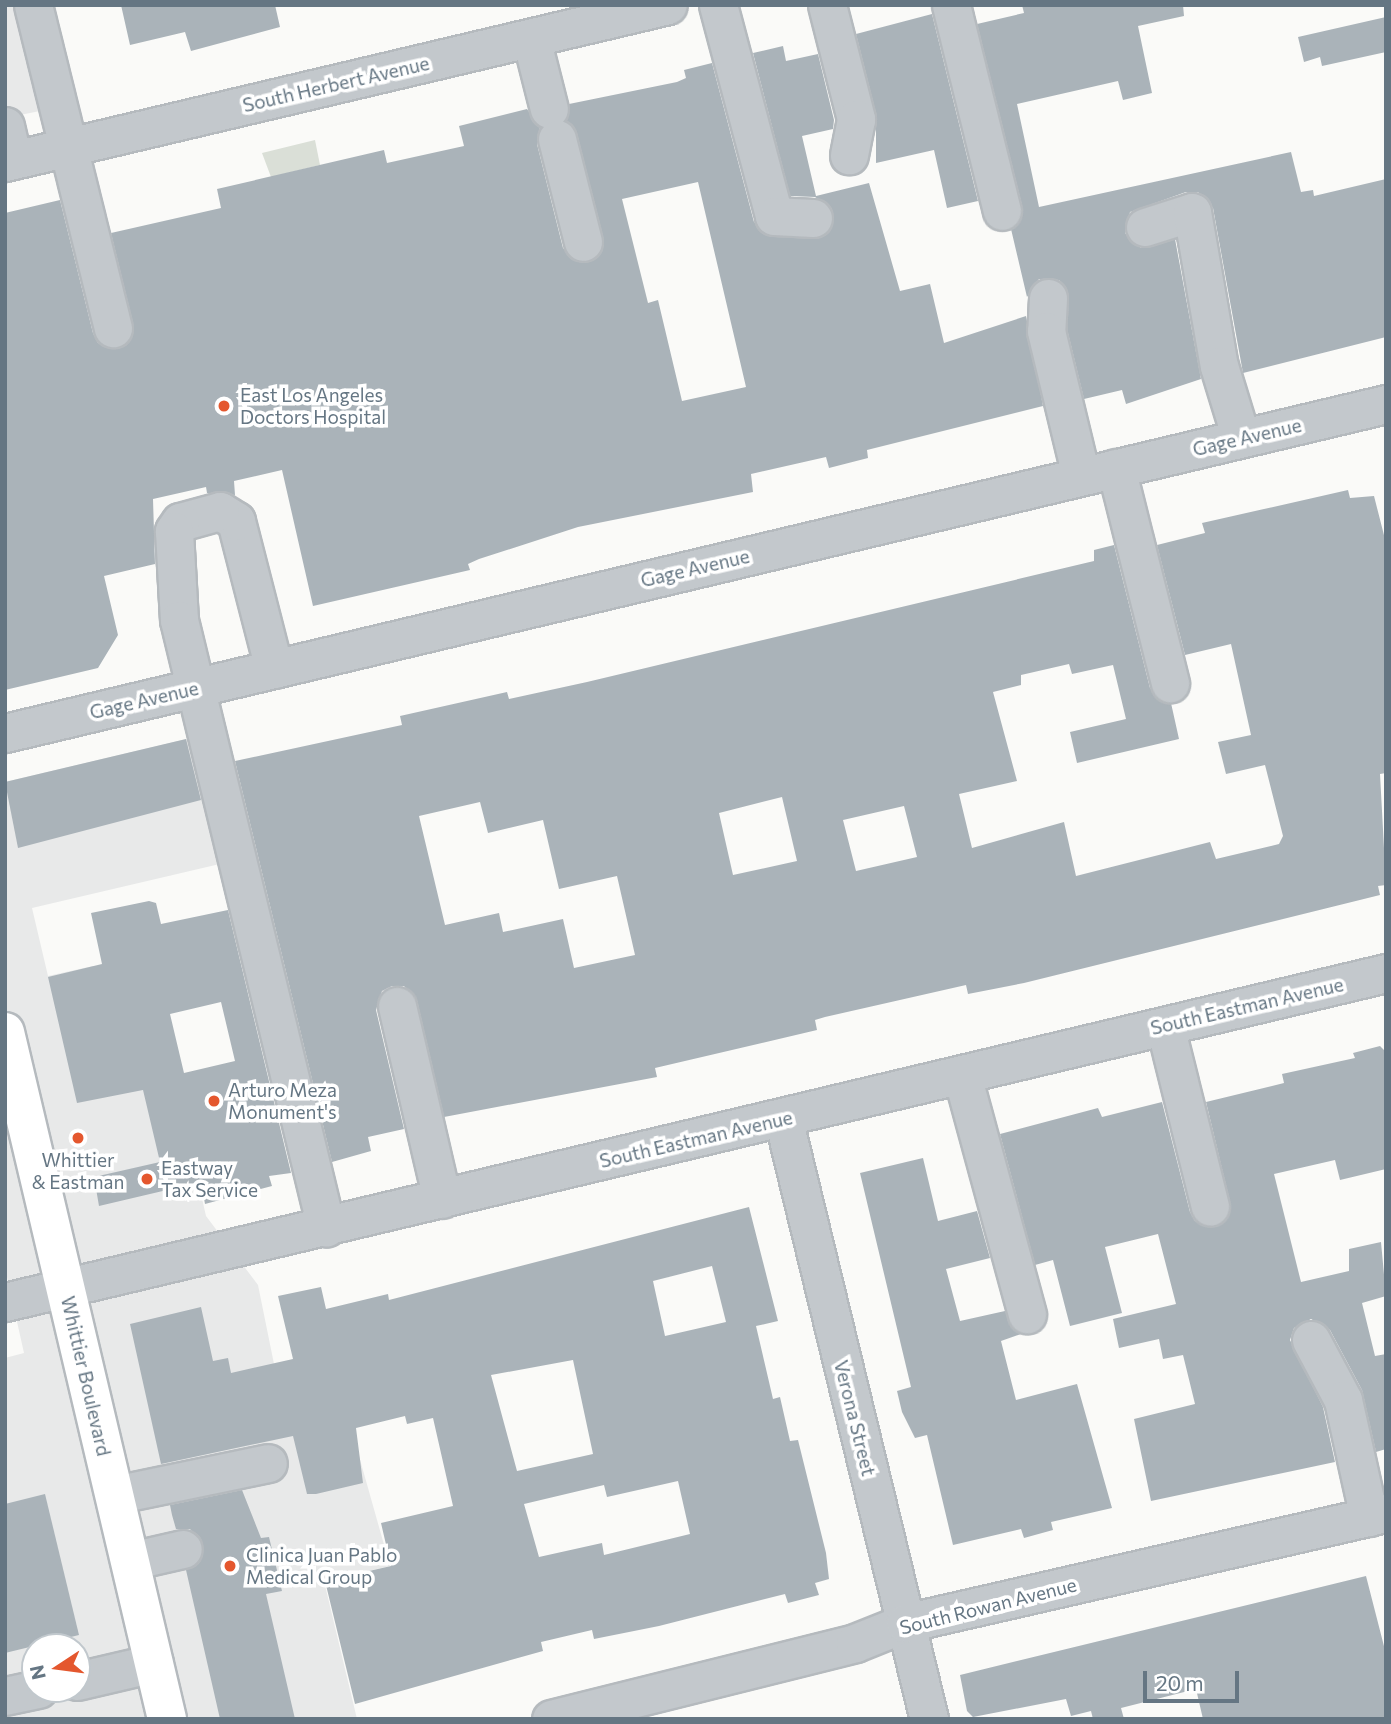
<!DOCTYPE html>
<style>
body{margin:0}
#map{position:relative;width:1391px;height:1724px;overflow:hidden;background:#fafaf8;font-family:Commissioner,sans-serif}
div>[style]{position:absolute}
.built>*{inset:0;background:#e8e9e9}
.green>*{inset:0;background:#dadfd7}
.building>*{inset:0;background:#aab3b9}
.roads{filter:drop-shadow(2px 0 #b5babe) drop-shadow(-2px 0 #b5babe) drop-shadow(0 2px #b5babe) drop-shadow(0 -2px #b5babe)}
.minor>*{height:37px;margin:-18.5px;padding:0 18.5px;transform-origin:18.5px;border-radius:18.5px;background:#c3c8cc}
.major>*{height:38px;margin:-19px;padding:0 19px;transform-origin:19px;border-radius:19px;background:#fff}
.dots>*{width:19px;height:19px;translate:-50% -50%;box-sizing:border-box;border:4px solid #fff;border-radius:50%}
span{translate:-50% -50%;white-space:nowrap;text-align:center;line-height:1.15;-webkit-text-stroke:7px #fff;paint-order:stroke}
.street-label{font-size:19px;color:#657683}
.poi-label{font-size:19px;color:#657683}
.left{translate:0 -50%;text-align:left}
.frame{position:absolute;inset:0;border:7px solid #657683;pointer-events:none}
.north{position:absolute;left:21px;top:1633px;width:70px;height:70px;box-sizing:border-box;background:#fff;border:2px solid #c1c8cd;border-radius:50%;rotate:257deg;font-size:19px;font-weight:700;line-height:28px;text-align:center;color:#657683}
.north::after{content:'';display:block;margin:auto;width:24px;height:32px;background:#e4572e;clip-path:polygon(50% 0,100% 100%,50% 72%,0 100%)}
.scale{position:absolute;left:1143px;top:1671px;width:96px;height:32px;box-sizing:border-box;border:4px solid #657683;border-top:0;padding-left:9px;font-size:21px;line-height:24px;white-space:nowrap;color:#657683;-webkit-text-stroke:5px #fff;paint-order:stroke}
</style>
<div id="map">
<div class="built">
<i style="clip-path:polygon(5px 5px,34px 5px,50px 109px,5px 118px)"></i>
<i style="clip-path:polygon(evenodd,195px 737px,224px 863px,32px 908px,48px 976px,93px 966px,117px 1089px,220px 1075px,192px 1155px,206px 1216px,258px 1285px,274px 1364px,350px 1424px,390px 1566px,324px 1581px,357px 1719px,5px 1719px,5px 1358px,24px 1353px,5px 1268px,5px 782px,195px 737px,35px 1647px,77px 1647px,77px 1689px,35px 1689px,35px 1647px)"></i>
</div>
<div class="green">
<i style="clip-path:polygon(315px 140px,320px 165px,271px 177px,262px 153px)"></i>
</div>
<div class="building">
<i style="clip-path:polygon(121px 5px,275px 5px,280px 27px,191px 51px,185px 32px,130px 45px)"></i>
<i style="clip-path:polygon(1022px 5px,1183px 5px,1184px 16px,1138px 26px,1152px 93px,1123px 100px,1118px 81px,1017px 104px,1039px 207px,1291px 152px,1301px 192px,1313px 190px,1314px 196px,1386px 179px,1386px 337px,1243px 373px,1213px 208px,1198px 192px,1186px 192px,1130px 212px,1125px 233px,1141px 248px,1175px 239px,1201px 379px,1126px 404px,1122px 390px,1084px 399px,1067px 329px,1066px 288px,1059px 280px,1039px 279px,1027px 297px,1011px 229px,1022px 206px,977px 24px,1024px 13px)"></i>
<i style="clip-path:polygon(932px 14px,978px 201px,947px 208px,934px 150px,876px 163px,876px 114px,856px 34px)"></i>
<i style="clip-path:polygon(1386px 17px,1386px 52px,1322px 66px,1320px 57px,1304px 62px,1298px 37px)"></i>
<i style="clip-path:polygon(evenodd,783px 46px,786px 61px,818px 54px,834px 120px,833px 129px,802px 136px,816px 196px,869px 183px,900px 291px,930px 284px,944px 343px,1026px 316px,1043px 406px,867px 450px,868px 458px,829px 468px,826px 457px,751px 474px,753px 492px,578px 527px,479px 559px,468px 564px,470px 570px,313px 606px,282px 470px,234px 481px,235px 495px,207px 493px,206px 487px,153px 499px,155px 564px,104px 576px,118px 635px,98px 668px,5px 690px,5px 213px,60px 200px,93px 333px,98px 343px,117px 348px,128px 343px,133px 324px,111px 233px,221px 208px,217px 189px,384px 150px,387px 163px,464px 146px,459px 126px,527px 109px,540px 127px,537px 144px,563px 248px,577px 262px,587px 262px,598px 257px,603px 237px,577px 134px,566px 121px,569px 104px,677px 82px,686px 78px,684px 70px,712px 63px,754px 222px,772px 237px,822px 237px,831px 229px,832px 209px,815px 197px,790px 196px,753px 53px,783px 46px,698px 182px,746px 387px,682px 401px,658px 300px,648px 303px,622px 199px,698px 182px)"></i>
<i style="clip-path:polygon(evenodd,1348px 490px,1350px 498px,1374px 496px,1386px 543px,1386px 773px,1380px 774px,1386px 885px,1378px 886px,1380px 895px,1024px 983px,968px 994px,966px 985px,825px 1017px,815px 1020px,817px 1030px,655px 1068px,657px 1077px,444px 1117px,417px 1001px,404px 986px,392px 986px,382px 991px,376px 1010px,404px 1129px,368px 1137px,371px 1151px,332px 1162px,235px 761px,402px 725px,400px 716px,507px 692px,509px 699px,587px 682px,1094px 561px,1094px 550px,1114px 545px,1150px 688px,1171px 703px,1179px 739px,1077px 763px,1070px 732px,1126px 719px,1113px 665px,1072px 674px,1069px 664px,1021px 675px,1021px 685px,993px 692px,1017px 781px,959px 794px,972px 848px,1064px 822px,1076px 876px,1210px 842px,1216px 859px,1279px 844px,1283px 836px,1265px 765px,1226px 774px,1218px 742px,1251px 735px,1231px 644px,1185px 655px,1157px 545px,1205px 533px,1202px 523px,1348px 490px,782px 797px,797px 861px,733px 875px,719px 813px,782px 797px,1348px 490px,480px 802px,488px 833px,543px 820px,559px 889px,617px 876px,635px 955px,574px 968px,563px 919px,503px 932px,499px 913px,445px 925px,419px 816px,480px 802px,1348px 490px,904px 806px,917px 857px,856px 871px,843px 820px,904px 806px)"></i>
<i style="clip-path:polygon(186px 739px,201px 800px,18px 848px,5px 782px)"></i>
<i style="clip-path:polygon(evenodd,149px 901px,156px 903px,161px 924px,228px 910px,291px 1173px,269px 1176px,272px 1186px,205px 1204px,201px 1182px,99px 1206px,94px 1177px,160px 1162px,143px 1090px,77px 1103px,48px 977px,102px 964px,91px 913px,149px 901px,221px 1002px,235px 1061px,184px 1073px,170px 1014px,221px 1002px)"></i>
<i style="clip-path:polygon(1380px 1046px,1386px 1052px,1386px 1169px,1340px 1180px,1335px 1160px,1274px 1174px,1301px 1282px,1349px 1271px,1349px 1249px,1381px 1242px,1386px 1296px,1362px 1303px,1375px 1356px,1386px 1354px,1386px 1449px,1376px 1452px,1362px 1390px,1330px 1330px,1311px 1319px,1294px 1328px,1290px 1340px,1323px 1407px,1335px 1462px,1151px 1501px,1134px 1419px,1195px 1404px,1183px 1355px,1163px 1359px,1159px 1339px,1119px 1348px,1113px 1319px,1176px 1304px,1158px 1234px,1105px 1247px,1122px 1313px,1070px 1326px,1053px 1260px,1035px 1265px,1000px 1134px,1098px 1108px,1102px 1117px,1162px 1102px,1190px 1212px,1195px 1221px,1214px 1226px,1225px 1221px,1230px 1202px,1206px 1102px,1284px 1083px,1282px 1074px,1355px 1058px,1353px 1053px)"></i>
<i style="clip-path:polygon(923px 1158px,938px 1221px,977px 1211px,990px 1258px,946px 1269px,960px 1321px,1005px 1311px,1021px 1334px,1001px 1341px,1016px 1400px,1077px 1384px,1112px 1508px,1051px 1522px,1053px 1530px,1024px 1538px,1021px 1529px,953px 1545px,927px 1435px,915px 1438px,902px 1412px,897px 1391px,911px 1387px,860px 1173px)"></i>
<i style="clip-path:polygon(evenodd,749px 1207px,778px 1321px,756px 1326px,773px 1399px,780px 1397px,790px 1441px,798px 1440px,826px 1553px,829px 1579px,815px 1583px,819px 1595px,788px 1603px,785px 1594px,659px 1626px,594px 1639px,592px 1630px,541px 1642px,543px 1651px,355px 1704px,325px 1581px,391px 1566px,381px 1523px,453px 1506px,433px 1418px,407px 1424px,405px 1416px,356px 1428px,363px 1483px,316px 1494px,307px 1494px,293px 1436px,161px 1464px,130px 1324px,201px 1307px,213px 1361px,228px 1358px,231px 1373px,293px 1359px,278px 1296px,321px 1287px,326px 1309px,388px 1294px,389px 1300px,749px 1207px,712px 1266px,726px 1322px,665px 1336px,653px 1281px,712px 1266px,749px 1207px,573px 1360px,593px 1454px,517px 1471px,491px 1375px,573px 1360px,749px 1207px,678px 1481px,690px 1534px,604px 1555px,602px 1543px,539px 1557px,524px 1504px,604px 1485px,607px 1497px,678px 1481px)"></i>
<i style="clip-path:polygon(242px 1490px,261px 1538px,269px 1537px,282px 1591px,266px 1594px,295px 1719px,220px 1719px,186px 1570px,198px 1564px,203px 1544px,190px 1529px,176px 1529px,172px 1515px,170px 1505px)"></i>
<i style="clip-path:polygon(45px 1494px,79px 1635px,5px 1653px,5px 1504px)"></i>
<i style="clip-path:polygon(1366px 1576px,1386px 1654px,1386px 1719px,1203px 1719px,1196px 1689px,1121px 1708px,1124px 1719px,1093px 1719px,1091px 1711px,1071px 1716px,1066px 1699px,973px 1717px,967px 1711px,960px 1675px)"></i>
</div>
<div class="roads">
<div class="minor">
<i style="left:33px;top:5px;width:333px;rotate:76.1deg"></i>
<i style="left:718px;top:5px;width:218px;rotate:75.1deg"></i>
<i style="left:774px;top:216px;width:39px;rotate:3deg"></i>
<i style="left:827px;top:5px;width:118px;rotate:75.7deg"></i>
<i style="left:856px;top:119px;width:37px;rotate:101deg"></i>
<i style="left:951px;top:5px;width:212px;rotate:76.1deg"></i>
<i style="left:531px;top:38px;width:73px;rotate:75.8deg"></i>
<i style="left:5px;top:126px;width:35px;rotate:77deg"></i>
<i style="left:557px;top:139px;width:106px;rotate:75.8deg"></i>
<i style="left:5px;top:162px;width:681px;rotate:-13.32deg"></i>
<i style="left:1145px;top:227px;width:49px;rotate:-17.7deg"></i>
<i style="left:1192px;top:212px;width:156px;rotate:80.1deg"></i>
<i style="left:1219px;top:366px;width:75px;rotate:73deg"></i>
<i style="left:1048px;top:298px;width:33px;rotate:93deg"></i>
<i style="left:1046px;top:331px;width:149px;rotate:76.4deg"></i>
<i style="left:1116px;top:468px;width:222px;rotate:75.9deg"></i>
<i style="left:274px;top:669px;width:153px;rotate:-104.4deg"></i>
<i style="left:236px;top:521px;width:19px;rotate:-148deg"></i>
<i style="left:220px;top:511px;width:41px;rotate:164.6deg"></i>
<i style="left:180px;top:522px;width:11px;rotate:124deg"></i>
<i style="left:174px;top:531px;width:89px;rotate:86.8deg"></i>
<i style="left:179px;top:620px;width:625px;rotate:76.39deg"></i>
<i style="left:5px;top:733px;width:1420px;rotate:-13.4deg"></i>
<i style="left:397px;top:1006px;width:198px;rotate:76.9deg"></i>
<i style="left:1165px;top:1026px;width:186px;rotate:76deg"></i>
<i style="left:962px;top:1075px;width:248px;rotate:74.8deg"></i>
<i style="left:783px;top:1118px;width:618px;rotate:76.35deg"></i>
<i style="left:5px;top:1302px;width:1420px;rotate:-13.4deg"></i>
<i style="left:1311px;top:1340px;width:68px;rotate:61.9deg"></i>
<i style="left:1343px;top:1400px;width:120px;rotate:77.5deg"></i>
<i style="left:114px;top:1495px;width:157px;rotate:-11.7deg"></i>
<i style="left:130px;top:1561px;width:54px;rotate:-12.8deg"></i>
<i style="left:77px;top:1681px;width:79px;rotate:-13.2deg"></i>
<i style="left:5px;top:1696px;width:34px;rotate:-12deg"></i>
<i style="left:551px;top:1719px;width:313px;rotate:-14deg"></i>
<i style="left:855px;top:1643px;width:54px;rotate:-21.8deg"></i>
<i style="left:905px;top:1623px;width:493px;rotate:-12.9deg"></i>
</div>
<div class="major">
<i style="left:5px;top:1032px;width:706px;rotate:76.73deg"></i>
</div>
</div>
<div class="dots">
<i style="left:224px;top:406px;background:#e4572e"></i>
<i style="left:214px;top:1101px;background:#e4572e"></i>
<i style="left:78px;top:1138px;background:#e4572e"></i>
<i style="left:147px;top:1179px;background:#e4572e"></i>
<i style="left:230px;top:1566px;background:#e4572e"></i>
</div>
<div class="street-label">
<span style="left:336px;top:84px;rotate:-13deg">South Herbert Avenue</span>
<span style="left:1247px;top:437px;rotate:-13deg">Gage Avenue</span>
<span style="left:695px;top:568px;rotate:-13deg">Gage Avenue</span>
<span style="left:144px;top:700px;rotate:-13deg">Gage Avenue</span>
<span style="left:1247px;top:1006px;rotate:-13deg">South Eastman Avenue</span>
<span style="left:696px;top:1139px;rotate:-13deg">South Eastman Avenue</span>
<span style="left:86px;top:1376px;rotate:77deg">Whittier Boulevard</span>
<span style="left:855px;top:1418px;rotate:76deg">Verona Street</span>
<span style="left:988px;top:1606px;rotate:-14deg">South Rowan Avenue</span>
</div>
<div class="poi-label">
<span class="left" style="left:240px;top:406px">East Los Angeles<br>Doctors Hospital</span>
<span class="left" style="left:228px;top:1101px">Arturo Meza<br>Monument's</span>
<span style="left:78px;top:1171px">Whittier<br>&amp; Eastman</span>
<span class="left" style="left:161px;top:1179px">Eastway<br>Tax Service</span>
<span class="left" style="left:246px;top:1566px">Clinica Juan Pablo<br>Medical Group</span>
</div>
<div class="frame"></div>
<div class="north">N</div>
<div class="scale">20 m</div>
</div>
